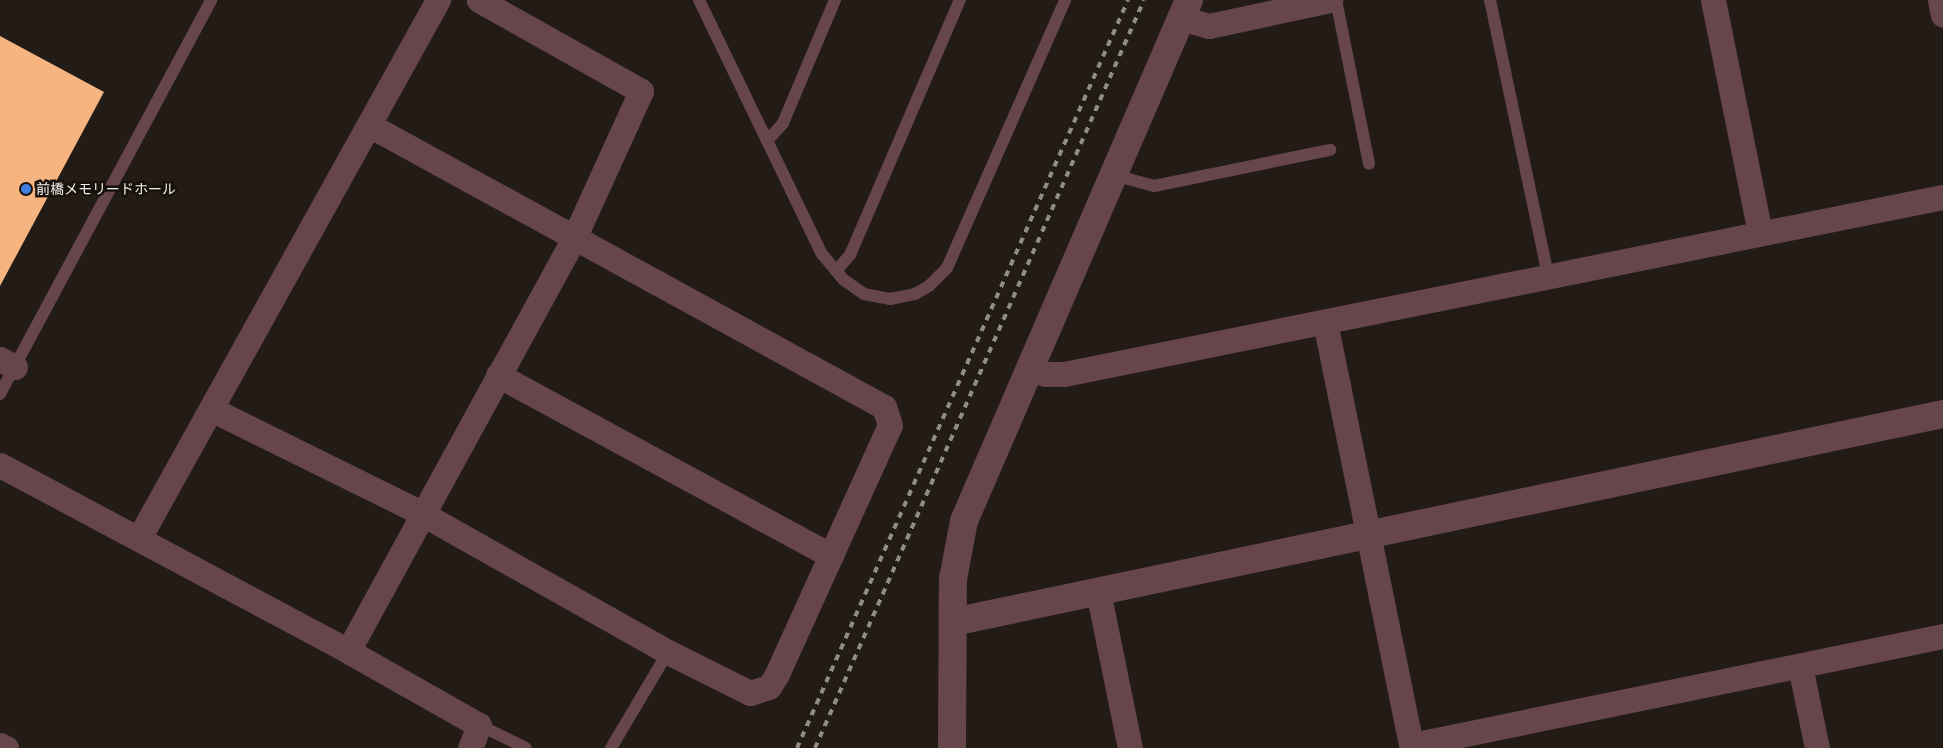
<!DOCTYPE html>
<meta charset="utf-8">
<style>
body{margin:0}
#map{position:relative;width:1943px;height:748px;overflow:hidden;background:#231b15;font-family:Lato,"Noto Sans JP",sans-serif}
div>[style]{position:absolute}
.building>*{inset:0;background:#f6b480}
.service>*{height:12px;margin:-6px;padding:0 6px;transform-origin:6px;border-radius:6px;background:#66454b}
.minor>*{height:25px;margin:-12.5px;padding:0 12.5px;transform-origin:12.5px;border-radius:12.5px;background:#66454b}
.tertiary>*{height:28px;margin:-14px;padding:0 14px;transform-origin:14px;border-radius:14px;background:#66454b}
.rail>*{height:4px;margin-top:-2px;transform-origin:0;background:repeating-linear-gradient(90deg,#928c86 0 6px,transparent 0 12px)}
.dots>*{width:14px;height:14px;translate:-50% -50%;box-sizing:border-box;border:2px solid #19120c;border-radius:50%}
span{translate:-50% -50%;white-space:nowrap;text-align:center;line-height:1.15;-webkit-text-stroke:5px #19120c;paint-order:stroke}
.poi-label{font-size:14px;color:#f0ebe6}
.left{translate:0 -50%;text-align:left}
</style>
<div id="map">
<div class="building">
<i style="clip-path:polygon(0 36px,104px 92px,0 286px)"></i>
</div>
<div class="service">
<i style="left:699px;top:0;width:282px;rotate:64.2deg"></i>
<i style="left:822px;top:254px;width:34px;rotate:50deg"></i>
<i style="left:844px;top:280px;width:24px;rotate:35deg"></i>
<i style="left:864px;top:294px;width:26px;rotate:11deg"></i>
<i style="left:890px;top:299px;width:25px;rotate:-11deg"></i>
<i style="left:915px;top:294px;width:16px;rotate:-30deg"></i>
<i style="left:929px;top:286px;width:25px;rotate:-45deg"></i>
<i style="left:947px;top:268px;width:293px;rotate:-66.2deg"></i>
<i style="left:1336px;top:0;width:167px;rotate:78.6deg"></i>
<i style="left:1490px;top:0;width:282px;rotate:78.1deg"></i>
<i style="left:767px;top:141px;width:24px;rotate:-48deg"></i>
<i style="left:783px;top:123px;width:134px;rotate:-67.1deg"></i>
<i style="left:1114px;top:175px;width:41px;rotate:15.4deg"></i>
<i style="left:1154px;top:186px;width:180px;rotate:-11.6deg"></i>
<i style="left:836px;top:271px;width:21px;rotate:-49deg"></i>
<i style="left:850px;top:255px;width:278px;rotate:-66.7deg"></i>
<i style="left:0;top:394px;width:447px;rotate:-61.8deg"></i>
<i style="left:479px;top:725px;width:52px;rotate:26.1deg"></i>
<i style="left:611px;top:748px;width:112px;rotate:-59.3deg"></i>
</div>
<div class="minor">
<i style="left:1713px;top:0;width:238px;rotate:78.6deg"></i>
<i style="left:1940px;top:0;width:15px;rotate:79deg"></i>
<i style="left:1181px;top:18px;width:29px;rotate:16deg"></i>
<i style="left:1209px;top:26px;width:124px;rotate:-12.1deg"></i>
<i style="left:1325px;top:322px;width:435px;rotate:78.5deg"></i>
<i style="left:0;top:359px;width:17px;rotate:28deg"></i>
<i style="left:1030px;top:368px;width:16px;rotate:22deg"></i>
<i style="left:1045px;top:374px;width:19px"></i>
<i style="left:1064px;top:374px;width:897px;rotate:-11.39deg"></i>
<i style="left:498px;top:375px;width:379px;rotate:28.5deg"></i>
<i style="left:211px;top:409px;width:234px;rotate:26.3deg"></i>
<i style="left:421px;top:513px;width:283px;rotate:29.4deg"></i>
<i style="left:668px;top:652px;width:92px;rotate:26.6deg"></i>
<i style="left:750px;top:693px;width:20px;rotate:-18deg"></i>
<i style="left:769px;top:687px;width:15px;rotate:-58deg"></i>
<i style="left:777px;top:674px;width:273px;rotate:-65.6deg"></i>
<i style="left:890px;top:425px;width:19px;rotate:-108deg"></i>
<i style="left:884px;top:407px;width:587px;rotate:-151.3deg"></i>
<i style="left:0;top:465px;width:395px;rotate:28.1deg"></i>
<i style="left:348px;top:651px;width:150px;rotate:29.5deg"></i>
<i style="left:479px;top:725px;width:25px;rotate:111deg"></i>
<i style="left:139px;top:538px;width:616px;rotate:-60.94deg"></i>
<i style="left:1098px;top:591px;width:160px;rotate:78.5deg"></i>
<i style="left:348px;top:651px;width:473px;rotate:-61.3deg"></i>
<i style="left:575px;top:236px;width:159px;rotate:-65.5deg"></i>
<i style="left:641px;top:91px;width:186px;rotate:-150.7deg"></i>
<i style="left:1800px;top:666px;width:84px;rotate:78.3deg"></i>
<i style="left:0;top:745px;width:7px;rotate:27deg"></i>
<i style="left:1412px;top:745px;width:542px;rotate:-11.6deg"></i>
</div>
<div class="tertiary">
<i style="left:953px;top:622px;width:1012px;rotate:-11.87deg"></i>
<i style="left:952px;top:748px;width:169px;rotate:-89.7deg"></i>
<i style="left:953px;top:579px;width:59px;rotate:-79.3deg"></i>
<i style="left:964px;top:521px;width:568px;rotate:-66.64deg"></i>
</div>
<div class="rail">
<i style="left:797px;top:748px;width:818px;rotate:-66.13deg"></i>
<i style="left:815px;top:748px;width:817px;rotate:-66.26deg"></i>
</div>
<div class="dots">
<i style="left:26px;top:189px;background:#3f7fe0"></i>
</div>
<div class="poi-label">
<span class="left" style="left:36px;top:189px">前橋メモリードホール</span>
</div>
</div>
